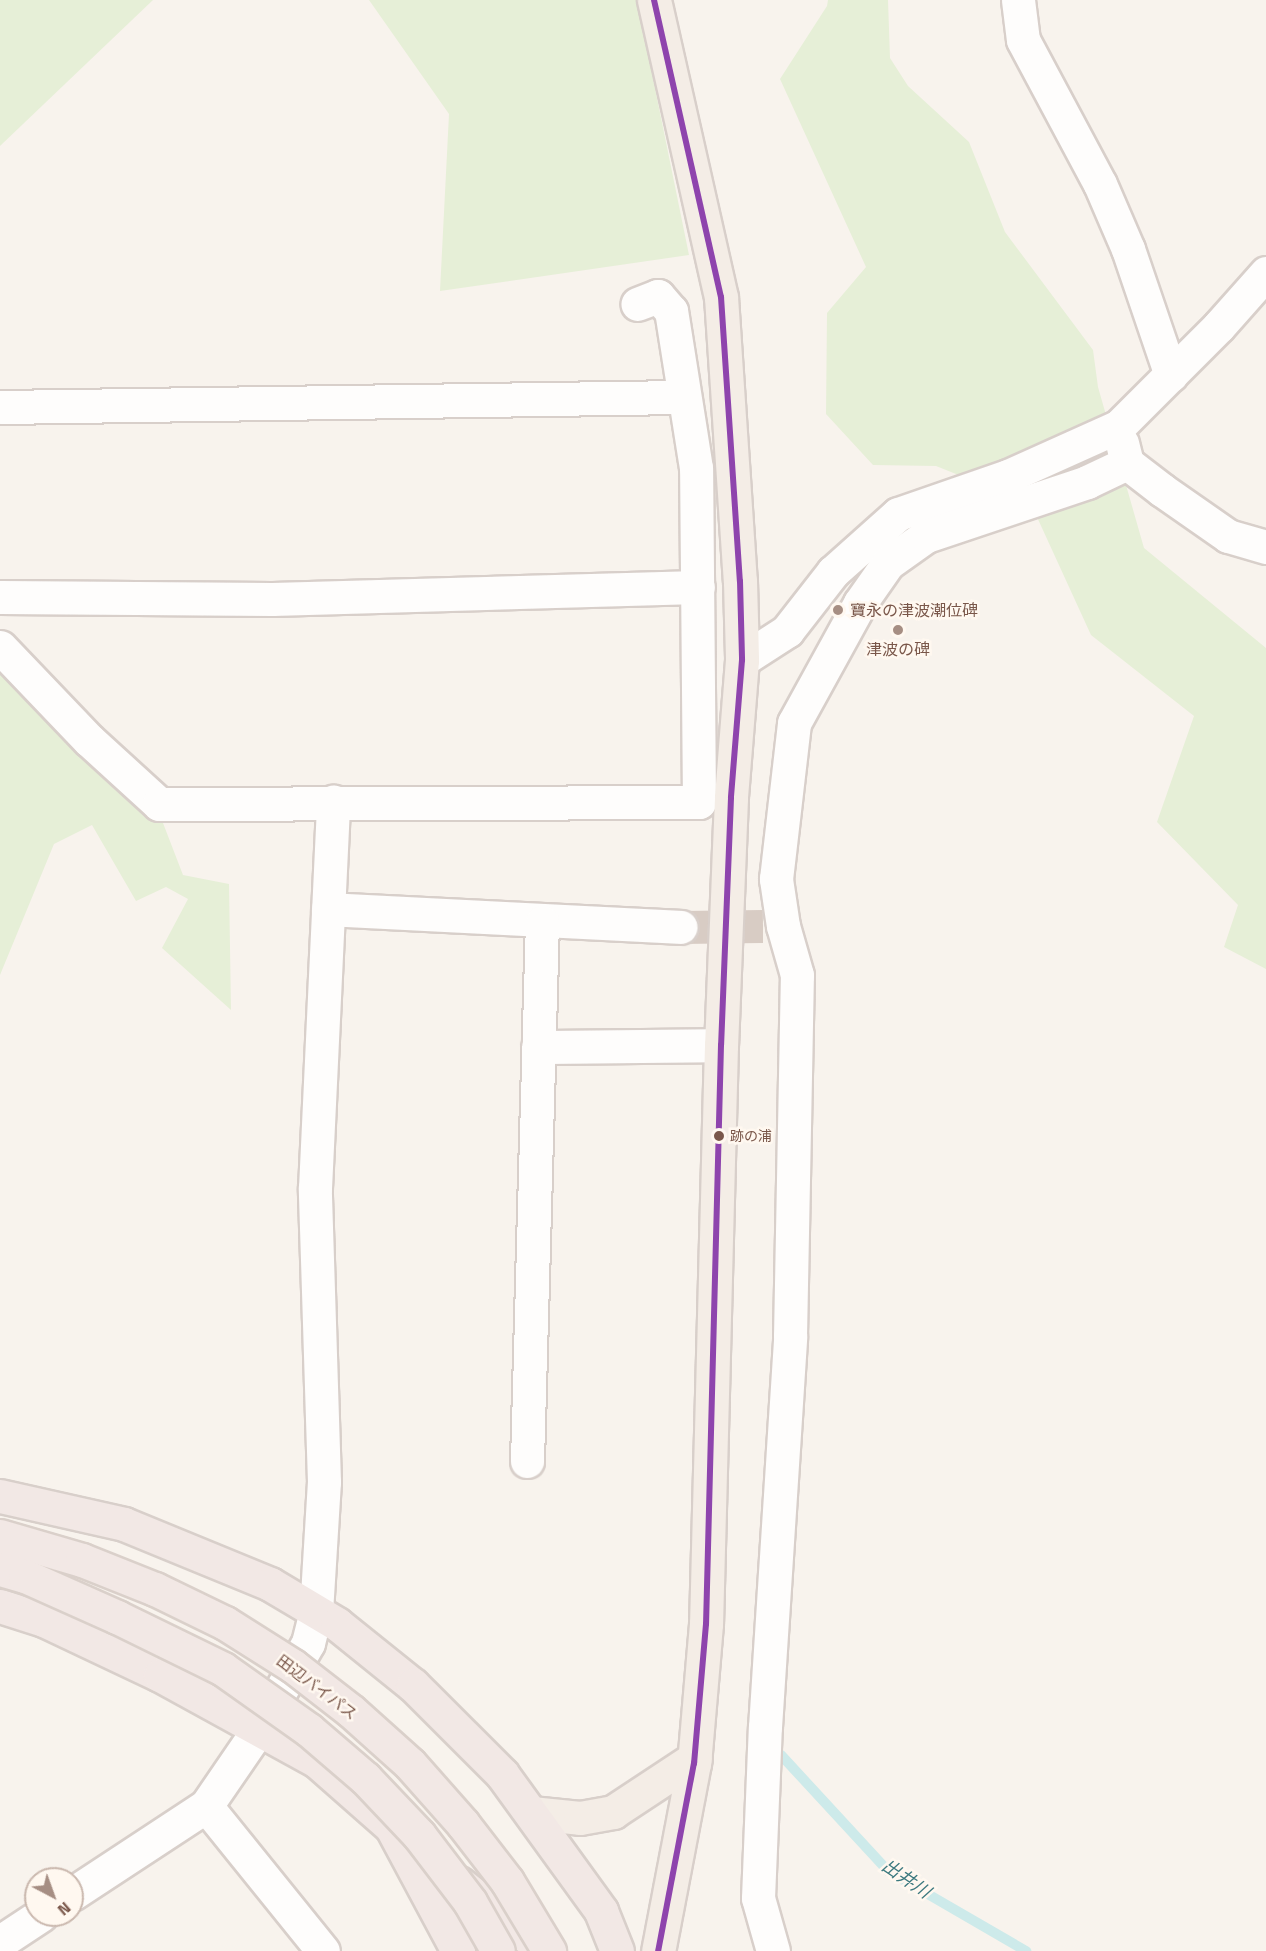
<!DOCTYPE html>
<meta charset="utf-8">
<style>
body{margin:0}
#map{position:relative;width:1266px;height:1951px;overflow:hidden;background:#f8f3ed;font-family:"Titillium Web","Noto Sans JP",sans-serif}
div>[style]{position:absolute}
.green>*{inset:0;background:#e6efd7}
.stream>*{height:10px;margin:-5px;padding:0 5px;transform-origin:5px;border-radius:5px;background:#cdeaea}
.minor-tunnel>*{height:33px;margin-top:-16.5px;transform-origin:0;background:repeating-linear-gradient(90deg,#d8ccc4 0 33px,transparent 0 49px)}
.roads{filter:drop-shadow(2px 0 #d8cfca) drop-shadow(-2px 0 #d8cfca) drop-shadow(0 2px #d8cfca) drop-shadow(0 -2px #d8cfca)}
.minor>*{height:33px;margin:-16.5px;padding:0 16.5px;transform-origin:16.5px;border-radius:16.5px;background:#fefdfc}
.major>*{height:33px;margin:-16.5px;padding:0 16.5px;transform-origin:16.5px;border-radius:16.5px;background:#f4ede6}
.highway>*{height:33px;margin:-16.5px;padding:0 16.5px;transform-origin:16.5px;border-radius:16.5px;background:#f2e8e5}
.bridges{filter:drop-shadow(2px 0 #dad0ca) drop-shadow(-2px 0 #dad0ca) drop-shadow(0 2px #dad0ca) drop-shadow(0 -2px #dad0ca)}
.highway-bridge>*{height:33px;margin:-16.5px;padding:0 16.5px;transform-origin:16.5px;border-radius:16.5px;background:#f2e8e5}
.bus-1>*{height:6px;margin:-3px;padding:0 3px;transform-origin:3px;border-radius:3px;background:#8e44ad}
.dots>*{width:16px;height:16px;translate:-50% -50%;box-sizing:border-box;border:3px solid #fff8f0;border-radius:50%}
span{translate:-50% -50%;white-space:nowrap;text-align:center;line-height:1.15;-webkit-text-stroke:5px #fff8f0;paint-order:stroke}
.bus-label{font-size:14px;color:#7a574a}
.left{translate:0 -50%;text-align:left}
.poi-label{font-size:16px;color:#7a574a}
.street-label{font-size:16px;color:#7a574a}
.water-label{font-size:18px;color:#3c797f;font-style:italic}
.north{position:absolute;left:24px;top:1867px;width:60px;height:60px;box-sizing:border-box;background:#fff8f0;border:2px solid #cab8ae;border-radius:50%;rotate:139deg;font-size:16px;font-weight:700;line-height:24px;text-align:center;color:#7a574a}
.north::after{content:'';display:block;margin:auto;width:21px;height:27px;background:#a68e83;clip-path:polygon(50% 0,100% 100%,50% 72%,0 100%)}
</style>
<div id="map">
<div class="green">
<i style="clip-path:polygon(0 0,153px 0,0 146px)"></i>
<i style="clip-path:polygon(369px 0,637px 0,689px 255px,440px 291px,449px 114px)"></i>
<i style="clip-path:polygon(828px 0,888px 0,890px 58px,908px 86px,969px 142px,1005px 232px,1093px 350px,1098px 387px,1144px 548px,1266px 648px,1266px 969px,1224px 947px,1238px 905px,1157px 822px,1194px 716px,1091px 635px,1031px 504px,936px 466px,873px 465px,826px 414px,827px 313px,866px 267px,780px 79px,827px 6px)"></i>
<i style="clip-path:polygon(0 668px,85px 762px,163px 823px,183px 875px,229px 884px,231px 1010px,162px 948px,188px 899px,166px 887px,136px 901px,92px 825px,54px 844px,0 975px)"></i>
</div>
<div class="stream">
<i style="left:781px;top:1755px;width:158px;rotate:47.3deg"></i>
<i style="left:888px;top:1871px;width:160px;rotate:30.1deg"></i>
</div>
<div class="minor-tunnel">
<i style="left:681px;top:927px;width:82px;rotate:-0.7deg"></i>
</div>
<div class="roads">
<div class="minor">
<i style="left:1018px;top:0;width:40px;rotate:82.9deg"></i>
<i style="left:1023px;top:40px;width:163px;rotate:61.9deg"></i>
<i style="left:1100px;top:184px;width:71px;rotate:66.7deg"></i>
<i style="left:1128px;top:249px;width:133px;rotate:71.2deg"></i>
<i style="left:0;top:407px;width:684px;rotate:-0.84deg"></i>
<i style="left:1122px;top:443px;width:21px;rotate:76deg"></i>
<i style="left:1127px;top:463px;width:44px;rotate:37.6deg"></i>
<i style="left:1162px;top:490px;width:80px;rotate:34.9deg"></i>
<i style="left:1228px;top:536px;width:40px;rotate:16deg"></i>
<i style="left:0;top:597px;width:272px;rotate:0.4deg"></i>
<i style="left:272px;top:599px;width:426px;rotate:-1.6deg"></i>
<i style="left:0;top:647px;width:129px;rotate:46.3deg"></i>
<i style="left:89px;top:740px;width:95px;rotate:42.4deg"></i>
<i style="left:159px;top:804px;width:540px;rotate:-0.21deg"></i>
<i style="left:699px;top:802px;width:334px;rotate:-90.5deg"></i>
<i style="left:696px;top:468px;width:159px;rotate:-99deg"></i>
<i style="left:671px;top:311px;width:20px;rotate:-131deg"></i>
<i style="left:658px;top:296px;width:22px;rotate:159deg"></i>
<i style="left:742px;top:660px;width:54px;rotate:-32.8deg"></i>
<i style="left:787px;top:631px;width:75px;rotate:-52.1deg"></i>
<i style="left:833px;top:572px;width:87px;rotate:-41.7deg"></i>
<i style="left:898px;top:514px;width:116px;rotate:-19.1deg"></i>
<i style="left:1008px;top:476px;width:122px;rotate:-24.2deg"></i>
<i style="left:1119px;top:426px;width:141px;rotate:-45deg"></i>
<i style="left:1219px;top:326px;width:71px;rotate:-48.4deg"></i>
<i style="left:328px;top:909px;width:353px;rotate:2.9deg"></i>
<i style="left:538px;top:1047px;width:183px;rotate:-0.6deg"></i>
<i style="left:527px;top:1461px;width:539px;rotate:-88.41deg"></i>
<i style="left:206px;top:1806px;width:186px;rotate:51.1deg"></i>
<i style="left:72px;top:1894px;width:160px;rotate:-33.3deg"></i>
<i style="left:206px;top:1806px;width:92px;rotate:-55.6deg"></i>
<i style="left:258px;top:1730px;width:100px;rotate:-60.1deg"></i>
<i style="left:308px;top:1643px;width:32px;rotate:-76deg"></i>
<i style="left:316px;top:1612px;width:130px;rotate:-86.5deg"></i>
<i style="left:324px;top:1482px;width:294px;rotate:-91.8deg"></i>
<i style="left:315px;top:1188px;width:387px;rotate:-87.3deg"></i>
<i style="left:0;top:1942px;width:49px;rotate:-33.4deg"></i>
<i style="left:773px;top:1951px;width:55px;rotate:-105.8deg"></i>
<i style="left:758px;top:1898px;width:171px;rotate:-87.7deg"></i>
<i style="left:765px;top:1727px;width:392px;rotate:-86.3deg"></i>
<i style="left:790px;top:1336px;width:361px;rotate:-88.9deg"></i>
<i style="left:797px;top:975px;width:51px;rotate:-105.9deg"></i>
<i style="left:783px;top:926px;width:48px;rotate:-98.5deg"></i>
<i style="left:776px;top:879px;width:157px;rotate:-83.4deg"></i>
<i style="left:794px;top:723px;width:137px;rotate:-61.2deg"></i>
<i style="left:860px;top:603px;width:49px;rotate:-55deg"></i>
<i style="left:888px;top:563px;width:47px;rotate:-35.4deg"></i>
<i style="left:926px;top:536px;width:170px;rotate:-18.5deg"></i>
<i style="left:1087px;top:482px;width:44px;rotate:-25.4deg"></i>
</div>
<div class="major">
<i style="left:654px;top:0;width:304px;rotate:77.3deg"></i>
<i style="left:721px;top:297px;width:285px;rotate:86.2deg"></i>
<i style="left:740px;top:581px;width:79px;rotate:88.5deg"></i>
<i style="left:742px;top:660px;width:138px;rotate:94.6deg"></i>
<i style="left:731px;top:798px;width:247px;rotate:92.3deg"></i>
<i style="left:721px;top:1045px;width:579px;rotate:91.48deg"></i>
<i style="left:706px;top:1624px;width:140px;rotate:94.9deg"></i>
<i style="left:694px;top:1763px;width:191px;rotate:100.8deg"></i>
<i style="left:531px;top:1813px;width:49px;rotate:5.8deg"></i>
<i style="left:580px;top:1818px;width:34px;rotate:-10deg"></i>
<i style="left:613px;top:1812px;width:98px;rotate:-33.4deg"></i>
</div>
<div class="highway">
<i style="left:0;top:1496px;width:127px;rotate:12.7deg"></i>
<i style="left:124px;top:1524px;width:158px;rotate:22.3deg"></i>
<i style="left:270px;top:1584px;width:78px;rotate:30.8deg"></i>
<i style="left:337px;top:1624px;width:97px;rotate:38.8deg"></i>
<i style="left:413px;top:1685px;width:126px;rotate:45deg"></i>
<i style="left:502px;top:1774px;width:169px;rotate:54.1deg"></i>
<i style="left:601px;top:1911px;width:43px;rotate:68.2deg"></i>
<i style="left:0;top:1606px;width:46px;rotate:17.7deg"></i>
<i style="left:44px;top:1620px;width:128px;rotate:25.4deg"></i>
<i style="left:160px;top:1675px;width:180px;rotate:28.8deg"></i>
<i style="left:318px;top:1762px;width:123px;rotate:41.4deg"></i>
<i style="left:391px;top:1826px;width:142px;rotate:61.8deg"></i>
<i style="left:459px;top:1883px;width:110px;rotate:38.3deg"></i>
</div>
</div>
<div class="bridges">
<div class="highway-bridge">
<i style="left:0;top:1536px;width:85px;rotate:16.3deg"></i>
<i style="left:82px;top:1560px;width:79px;rotate:21.7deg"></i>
<i style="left:155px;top:1589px;width:78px;rotate:25.9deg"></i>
<i style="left:225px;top:1623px;width:80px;rotate:32.3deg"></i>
<i style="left:293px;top:1666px;width:73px;rotate:37.8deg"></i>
<i style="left:351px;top:1711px;width:79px;rotate:41.9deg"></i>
<i style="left:410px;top:1764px;width:80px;rotate:48.5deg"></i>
<i style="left:463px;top:1824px;width:72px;rotate:52.3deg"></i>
<i style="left:507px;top:1881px;width:82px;rotate:59deg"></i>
<i style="left:0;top:1569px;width:26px;rotate:16deg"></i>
<i style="left:25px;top:1576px;width:101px;rotate:24deg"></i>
<i style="left:117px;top:1617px;width:118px;rotate:26.1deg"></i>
<i style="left:223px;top:1669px;width:105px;rotate:35.3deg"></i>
<i style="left:309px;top:1730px;width:74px;rotate:40.6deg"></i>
<i style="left:365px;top:1778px;width:79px;rotate:46.5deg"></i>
<i style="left:419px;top:1835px;width:84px;rotate:52.7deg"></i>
<i style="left:470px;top:1902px;width:56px;rotate:60.3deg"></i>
</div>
</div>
<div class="bus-1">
<i style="left:654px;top:0;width:304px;rotate:77.3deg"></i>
<i style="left:721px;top:297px;width:285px;rotate:86.2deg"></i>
<i style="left:740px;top:581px;width:79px;rotate:88.5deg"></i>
<i style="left:742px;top:660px;width:138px;rotate:94.6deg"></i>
<i style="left:731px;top:798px;width:247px;rotate:92.3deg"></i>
<i style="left:721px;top:1045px;width:579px;rotate:91.48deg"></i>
<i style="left:706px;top:1624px;width:140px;rotate:94.9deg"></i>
<i style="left:694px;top:1763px;width:191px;rotate:100.8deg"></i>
</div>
<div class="dots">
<i style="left:838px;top:610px;background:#a68e83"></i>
<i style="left:898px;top:630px;background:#a68e83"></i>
<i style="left:719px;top:1136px;background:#7a574a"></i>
</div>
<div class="bus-label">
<span class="left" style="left:730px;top:1136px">跡の浦</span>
</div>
<div class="poi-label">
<span class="left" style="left:850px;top:610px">寶永の津波潮位碑</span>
<span style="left:898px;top:649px">津波の碑</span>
</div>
<div class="street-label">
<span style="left:317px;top:1687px;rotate:37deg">田辺バイパス</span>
</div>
<div class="water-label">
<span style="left:906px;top:1879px;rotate:34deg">出井川</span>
</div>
<div class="north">N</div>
</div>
